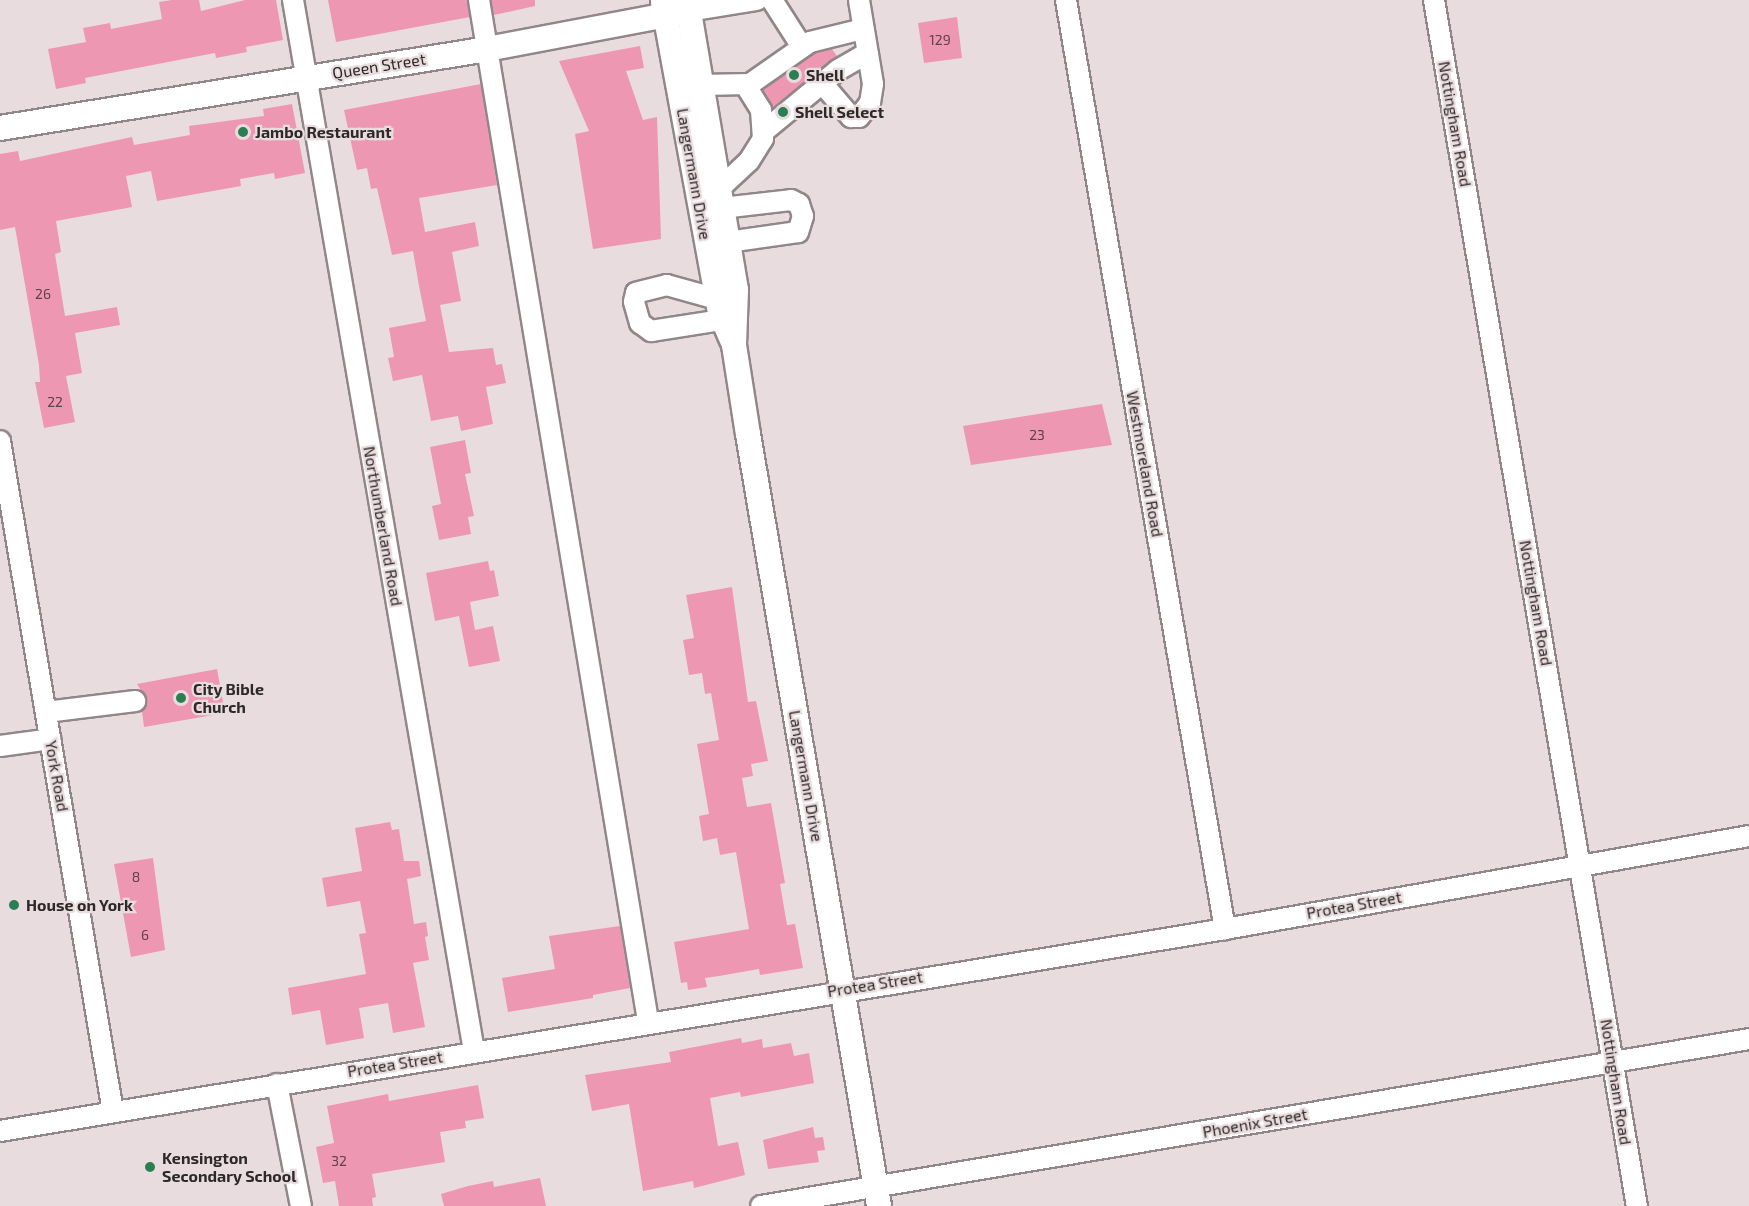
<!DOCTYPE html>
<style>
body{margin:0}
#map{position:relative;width:1749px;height:1206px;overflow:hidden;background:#e9dcdf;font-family:"Exo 2",sans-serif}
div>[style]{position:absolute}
.building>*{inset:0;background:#ee97b2}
.roads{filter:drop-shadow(2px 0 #918689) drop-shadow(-2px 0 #918689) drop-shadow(0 2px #918689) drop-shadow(0 -2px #918689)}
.minor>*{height:20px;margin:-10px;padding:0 10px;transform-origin:10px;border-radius:10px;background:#fff}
.major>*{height:24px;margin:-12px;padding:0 12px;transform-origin:12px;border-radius:12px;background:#fff}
.dots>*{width:16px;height:16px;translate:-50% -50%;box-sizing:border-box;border:3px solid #e9dcdf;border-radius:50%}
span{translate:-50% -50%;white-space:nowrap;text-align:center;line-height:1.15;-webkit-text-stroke:4.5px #e9dcdf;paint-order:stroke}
.number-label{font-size:14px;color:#5d444b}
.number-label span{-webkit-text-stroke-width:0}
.street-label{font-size:16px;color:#2d2829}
.poi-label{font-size:16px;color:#2d2829;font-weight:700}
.left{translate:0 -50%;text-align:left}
</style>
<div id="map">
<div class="building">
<i style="clip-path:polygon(172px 0,199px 0,201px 11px,245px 0,276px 0,283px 40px,246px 47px,247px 52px,216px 58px,215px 53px,85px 78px,86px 83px,56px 89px,48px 49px,86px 42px,83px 28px,110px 23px,111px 29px,162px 19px,159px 2px)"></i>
<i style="clip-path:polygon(328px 0,467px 0,470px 17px,336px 42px)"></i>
<i style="clip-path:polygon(491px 0,535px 0,535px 6px,494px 15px)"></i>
<i style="clip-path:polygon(957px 17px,962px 58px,924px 63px,918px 23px)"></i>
<i style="clip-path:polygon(640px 46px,644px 68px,626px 71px,643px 120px,657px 117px,661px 239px,593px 249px,575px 134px,589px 131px,559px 61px)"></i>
<i style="clip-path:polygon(832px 49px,837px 56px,773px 108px,763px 90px,815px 53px)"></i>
<i style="clip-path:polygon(481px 84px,497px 185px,419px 198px,425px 232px,475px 222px,479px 246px,452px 252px,461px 301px,440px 305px,449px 352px,493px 348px,496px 365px,502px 364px,506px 383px,486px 387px,493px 424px,461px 431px,458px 416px,431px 421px,422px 375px,393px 381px,388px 358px,394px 357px,389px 328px,426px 321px,419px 286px,413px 251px,392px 255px,377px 188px,371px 189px,367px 168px,357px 170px,344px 110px)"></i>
<i style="clip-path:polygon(292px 104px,305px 173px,275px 179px,274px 173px,240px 179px,241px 186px,157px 201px,151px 171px,126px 176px,132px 207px,56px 221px,61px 252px,55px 254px,65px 316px,117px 307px,120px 325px,75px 333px,82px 373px,66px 376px,75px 422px,44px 428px,35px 382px,40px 382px,39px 365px,15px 227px,0 230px,0 154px,18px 151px,20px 161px,132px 137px,134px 145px,190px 135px,189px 126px,264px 116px,263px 109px)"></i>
<i style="clip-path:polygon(1102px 404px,1112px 445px,971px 465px,963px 426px)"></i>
<i style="clip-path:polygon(465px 440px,471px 473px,465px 474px,474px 516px,468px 517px,471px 534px,439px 540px,432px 506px,441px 504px,430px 447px)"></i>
<i style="clip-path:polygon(488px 561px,490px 571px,494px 570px,499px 596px,470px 602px,475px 630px,493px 626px,500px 661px,469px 667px,459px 616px,435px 621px,426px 573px)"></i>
<i style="clip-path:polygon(732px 587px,748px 702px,756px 701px,768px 761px,751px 764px,753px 776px,742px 778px,747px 807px,771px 803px,785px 883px,780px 884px,787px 925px,795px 924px,803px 968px,760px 975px,759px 969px,719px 976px,705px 978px,707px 987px,688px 990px,687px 982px,681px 983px,674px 942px,749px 929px,736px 852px,720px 855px,717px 838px,703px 841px,699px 816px,709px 814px,697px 744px,719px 740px,711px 693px,705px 694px,702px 673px,689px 675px,683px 640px,694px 638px,686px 595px)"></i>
<i style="clip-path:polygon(217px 669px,225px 713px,144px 727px,142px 711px,147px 699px,137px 684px)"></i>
<i style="clip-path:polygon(390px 822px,392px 830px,399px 829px,404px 861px,419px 861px,421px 876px,407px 879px,414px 924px,426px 922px,428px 936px,425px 937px,429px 960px,413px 963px,425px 1027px,393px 1033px,388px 1003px,359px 1008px,364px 1038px,326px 1045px,320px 1010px,292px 1015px,288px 988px,366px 974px,359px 934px,366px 933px,360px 901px,327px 907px,322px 878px,362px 871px,355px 828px)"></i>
<i style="clip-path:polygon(153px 858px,165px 950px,131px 957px,114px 864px)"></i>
<i style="clip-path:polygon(620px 926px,630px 988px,593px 995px,593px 998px,508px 1012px,502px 978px,555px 969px,549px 936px)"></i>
<i style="clip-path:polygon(741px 1038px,742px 1043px,762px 1039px,763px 1048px,791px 1043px,794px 1056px,809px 1053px,814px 1083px,741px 1097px,740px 1092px,710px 1098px,718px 1146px,738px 1142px,745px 1175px,694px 1188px,693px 1181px,643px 1191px,629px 1104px,592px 1111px,585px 1075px,671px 1062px,669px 1052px)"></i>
<i style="clip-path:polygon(478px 1085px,484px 1118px,465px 1121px,466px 1128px,440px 1132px,445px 1162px,372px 1174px,376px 1197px,372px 1198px,373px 1206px,339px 1206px,335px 1181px,323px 1183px,316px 1147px,334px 1143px,327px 1106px,388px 1094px,389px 1101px)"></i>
<i style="clip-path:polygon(813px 1127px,815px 1138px,823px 1137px,825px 1150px,817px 1151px,819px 1162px,768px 1169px,763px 1140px)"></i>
<i style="clip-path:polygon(540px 1178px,546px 1206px,444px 1206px,441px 1194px,468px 1186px,493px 1181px,494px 1187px)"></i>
</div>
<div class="roads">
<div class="minor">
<i style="left:293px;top:0;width:1066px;rotate:80.23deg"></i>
<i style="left:479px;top:0;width:1035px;rotate:80.6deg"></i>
<i style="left:772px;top:0;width:56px;rotate:57.4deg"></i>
<i style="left:1066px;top:0;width:943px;rotate:80.29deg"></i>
<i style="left:1434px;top:0;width:1223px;rotate:80.45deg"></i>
<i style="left:689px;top:11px;width:69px;rotate:-9.2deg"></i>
<i style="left:822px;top:83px;width:45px;rotate:49.5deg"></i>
<i style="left:851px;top:117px;width:8px"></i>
<i style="left:859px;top:117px;width:18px;rotate:-52deg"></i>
<i style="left:870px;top:103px;width:19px;rotate:-81deg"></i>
<i style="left:873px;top:84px;width:85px;rotate:-99.5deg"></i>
<i style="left:701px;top:85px;width:49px;rotate:-1.2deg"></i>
<i style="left:750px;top:84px;width:73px;rotate:-35deg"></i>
<i style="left:810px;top:42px;width:55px;rotate:-13.8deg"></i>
<i style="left:763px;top:132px;width:97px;rotate:-39.6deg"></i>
<i style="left:838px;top:70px;width:34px;rotate:-30deg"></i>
<i style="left:719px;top:189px;width:41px;rotate:-43deg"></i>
<i style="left:749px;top:161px;width:26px;rotate:-58deg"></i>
<i style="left:763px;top:139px;width:29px;rotate:-94deg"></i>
<i style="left:761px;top:110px;width:28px;rotate:-122deg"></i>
<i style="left:722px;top:208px;width:69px;rotate:-6.6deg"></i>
<i style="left:791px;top:200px;width:9px;rotate:27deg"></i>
<i style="left:799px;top:204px;width:13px;rotate:72deg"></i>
<i style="left:803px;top:216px;width:17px;rotate:107deg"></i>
<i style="left:798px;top:232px;width:71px;rotate:171.9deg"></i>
<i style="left:717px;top:299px;width:52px;rotate:-164.4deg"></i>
<i style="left:667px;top:285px;width:32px;rotate:166deg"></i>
<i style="left:636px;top:293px;width:9px;rotate:103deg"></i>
<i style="left:634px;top:302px;width:22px;rotate:74deg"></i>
<i style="left:640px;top:323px;width:14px;rotate:36deg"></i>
<i style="left:651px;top:331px;width:72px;rotate:-8.8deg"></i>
<i style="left:0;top:441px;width:680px;rotate:80.44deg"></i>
<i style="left:46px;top:712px;width:90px;rotate:-7deg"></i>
<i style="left:0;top:746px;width:51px;rotate:-7.8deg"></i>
<i style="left:277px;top:1084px;width:124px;rotate:78.9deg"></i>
<i style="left:0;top:1131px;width:1242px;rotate:-9.36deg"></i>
<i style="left:1225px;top:929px;width:532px;rotate:-10.06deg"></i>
<i style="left:761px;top:1206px;width:1002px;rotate:-9.59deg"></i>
</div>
<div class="major">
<i style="left:687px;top:0;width:294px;rotate:80.4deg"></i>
<i style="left:736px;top:290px;width:55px;rotate:92.1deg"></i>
<i style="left:734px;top:345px;width:90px;rotate:81.1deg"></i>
<i style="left:748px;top:434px;width:783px;rotate:80.37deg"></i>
<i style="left:663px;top:2px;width:315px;rotate:79.6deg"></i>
<i style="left:720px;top:312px;width:30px;rotate:67deg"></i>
<i style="left:0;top:128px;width:493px;rotate:-9.2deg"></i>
<i style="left:487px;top:49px;width:206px;rotate:-10.7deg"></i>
</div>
</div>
<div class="dots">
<i style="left:794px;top:75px;background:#2a7e51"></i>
<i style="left:783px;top:112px;background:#2a7e51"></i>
<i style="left:243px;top:132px;background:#2a7e51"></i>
<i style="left:181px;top:698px;background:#2a7e51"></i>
<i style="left:14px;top:905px;background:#2a7e51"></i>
<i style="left:150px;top:1167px;background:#2a7e51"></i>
</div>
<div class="number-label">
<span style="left:940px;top:40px">129</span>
<span style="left:43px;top:294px">26</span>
<span style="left:55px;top:402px">22</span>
<span style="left:1037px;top:435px">23</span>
<span style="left:136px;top:877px">8</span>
<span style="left:145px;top:935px">6</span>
<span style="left:339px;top:1161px">32</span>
</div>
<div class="street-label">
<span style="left:379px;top:66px;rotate:-9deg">Queen Street</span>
<span style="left:1455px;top:124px;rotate:80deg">Nottingham Road</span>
<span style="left:694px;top:174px;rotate:80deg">Langermann Drive</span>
<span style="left:1145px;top:464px;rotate:80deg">Westmoreland Road</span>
<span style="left:383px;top:526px;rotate:80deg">Northumberland Road</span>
<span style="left:1536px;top:603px;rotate:80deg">Nottingham Road</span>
<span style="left:57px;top:776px;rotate:80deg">York Road</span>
<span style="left:806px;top:776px;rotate:80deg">Langermann Drive</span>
<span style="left:1354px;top:905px;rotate:-10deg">Protea Street</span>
<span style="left:875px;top:984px;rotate:-9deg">Protea Street</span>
<span style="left:395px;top:1064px;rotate:-9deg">Protea Street</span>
<span style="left:1616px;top:1082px;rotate:81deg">Nottingham Road</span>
<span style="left:1255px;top:1123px;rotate:-10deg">Phoenix Street</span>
</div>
<div class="poi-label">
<span class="left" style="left:806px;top:75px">Shell</span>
<span class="left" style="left:795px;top:112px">Shell Select</span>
<span class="left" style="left:255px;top:132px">Jambo Restaurant</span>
<span class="left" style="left:193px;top:698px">City Bible<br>Church</span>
<span class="left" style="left:26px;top:905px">House on York</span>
<span class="left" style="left:162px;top:1167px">Kensington<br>Secondary School</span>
</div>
</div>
